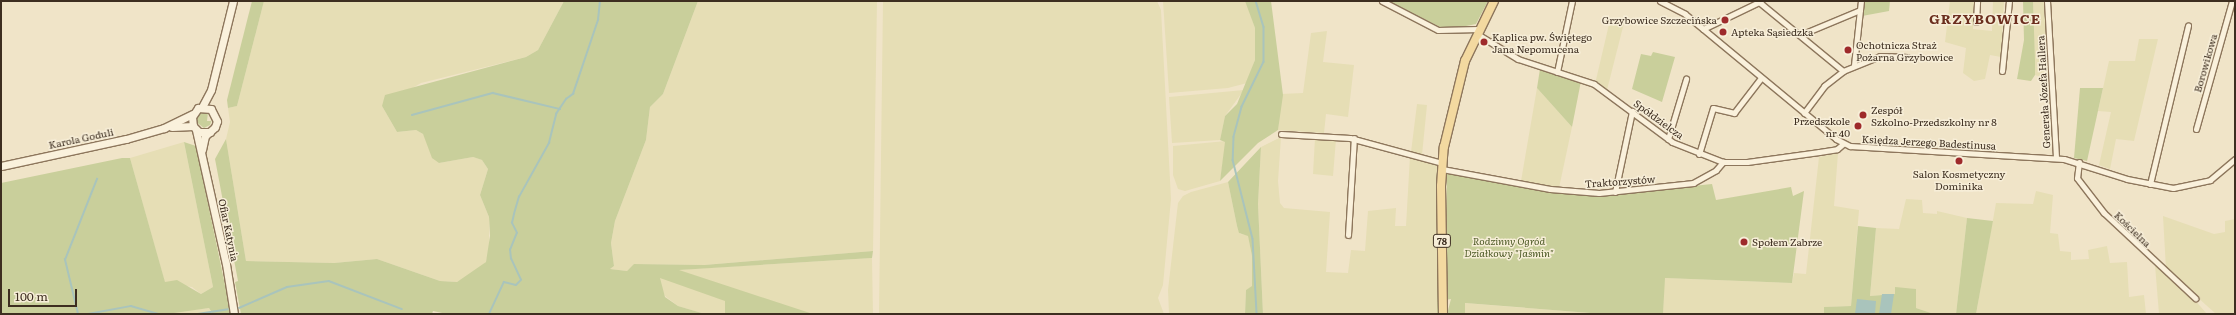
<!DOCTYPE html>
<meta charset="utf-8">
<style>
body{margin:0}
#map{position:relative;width:2236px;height:315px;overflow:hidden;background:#f0e4c8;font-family:Literata,serif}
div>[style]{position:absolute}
.farmland>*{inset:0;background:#e6deb5}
.green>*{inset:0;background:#c9cf9b}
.water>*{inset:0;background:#a9c4bc}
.stream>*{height:1.5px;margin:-0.75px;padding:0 0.75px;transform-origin:0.75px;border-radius:0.75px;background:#a9c4bc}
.roads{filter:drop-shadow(1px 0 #8d765c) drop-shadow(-1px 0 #8d765c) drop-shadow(0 1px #8d765c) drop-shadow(0 -1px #8d765c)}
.street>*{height:5px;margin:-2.5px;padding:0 2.5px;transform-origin:2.5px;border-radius:2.5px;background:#faf1dc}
.secondary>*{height:7px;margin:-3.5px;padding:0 3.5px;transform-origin:3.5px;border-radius:3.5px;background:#faf1dc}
.primary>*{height:8px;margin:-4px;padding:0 4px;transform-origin:4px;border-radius:4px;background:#f3d9a0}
.dots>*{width:11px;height:11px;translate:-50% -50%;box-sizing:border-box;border:2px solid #f7eed8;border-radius:50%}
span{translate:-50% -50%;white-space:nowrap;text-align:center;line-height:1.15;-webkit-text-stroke:3px #f7eed8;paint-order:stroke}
.shield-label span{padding:1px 3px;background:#f7eed8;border:1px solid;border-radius:3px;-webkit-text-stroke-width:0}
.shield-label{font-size:9px;color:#3d2e20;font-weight:700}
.poi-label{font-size:10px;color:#3d2e20}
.right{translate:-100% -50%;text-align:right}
.left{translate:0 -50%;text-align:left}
.street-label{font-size:10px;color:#3d2e20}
.park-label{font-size:10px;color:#4d5a26;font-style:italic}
.district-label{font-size:14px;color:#6b2e1e;font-weight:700;letter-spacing:1px}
.frame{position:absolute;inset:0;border:2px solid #3d2e20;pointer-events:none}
.scale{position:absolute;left:8px;top:289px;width:69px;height:18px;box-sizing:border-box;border:2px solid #3d2e20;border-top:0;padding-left:5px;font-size:12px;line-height:14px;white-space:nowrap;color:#3d2e20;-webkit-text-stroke:3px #f7eed8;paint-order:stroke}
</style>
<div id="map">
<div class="farmland">
<i style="clip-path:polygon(264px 1px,564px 1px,538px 50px,526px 57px,421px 83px,382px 106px,397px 132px,416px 130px,423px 134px,439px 163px,473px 157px,482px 160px,488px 169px,480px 195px,489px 217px,489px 250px,486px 262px,474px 273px,457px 282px,440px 281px,377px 259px,334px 263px,246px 261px,226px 139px,230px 122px,228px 108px,237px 106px)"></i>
<i style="clip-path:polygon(698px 1px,877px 1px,873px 251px,704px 265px,635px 264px,627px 271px,610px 269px,614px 266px,611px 243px,615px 221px,646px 140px,650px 107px,663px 94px)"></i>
<i style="clip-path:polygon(883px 1px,1157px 1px,1161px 10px,1171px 199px,1163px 285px,1158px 298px,1164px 314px,879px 314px)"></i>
<i style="clip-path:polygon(1163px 1px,1246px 1px,1255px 28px,1255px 60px,1247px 83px,1228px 88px,1169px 93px)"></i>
<i style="clip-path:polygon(1950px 1px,1974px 1px,1973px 29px,1992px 31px,1993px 1px,2004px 1px,2001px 57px,1990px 55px,1985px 79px,1974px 81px,1963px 73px,1966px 48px,1945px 42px)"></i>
<i style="clip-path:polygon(2033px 1px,2045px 1px,2049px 79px,2035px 75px)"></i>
<i style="clip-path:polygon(1610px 20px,1624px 23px,1607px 90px,1595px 84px)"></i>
<i style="clip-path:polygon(1327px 31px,1323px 62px,1354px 65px,1348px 117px,1326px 114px,1324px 133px,1278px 130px,1281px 94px,1303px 93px,1311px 33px)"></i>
<i style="clip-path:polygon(2139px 39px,2158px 39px,2134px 141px,2116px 139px,2110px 169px,2099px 165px,2111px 112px,2098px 111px,2109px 61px,2135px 61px)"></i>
<i style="clip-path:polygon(1537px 88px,1572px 127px,1559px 188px,1521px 181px)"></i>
<i style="clip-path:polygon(1244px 90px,1225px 116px,1220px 140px,1172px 143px,1169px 97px)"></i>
<i style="clip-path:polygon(1417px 104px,1427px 105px,1422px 155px,1411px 152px)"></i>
<i style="clip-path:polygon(1281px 137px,1278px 181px,1280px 203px,1284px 208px,1330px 212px,1326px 272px,1348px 273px,1351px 250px,1365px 251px,1368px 211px,1396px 208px,1395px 226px,1406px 226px,1410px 156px,1438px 166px,1437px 314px,1263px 314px,1258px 204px,1261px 147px)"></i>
<i style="clip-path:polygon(1315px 138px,1336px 139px,1333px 176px,1313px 174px)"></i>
<i style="clip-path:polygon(1226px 141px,1220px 181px,1185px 191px,1178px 189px,1173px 175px,1173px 146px)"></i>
<i style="clip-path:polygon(184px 142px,213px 287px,201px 294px,192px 287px,165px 283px,130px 158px)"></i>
<i style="clip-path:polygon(1838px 153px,1834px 206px,1859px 210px,1851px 306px,1825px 307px,1824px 314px,1663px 314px,1664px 278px,1792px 283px,1794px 273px,1806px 274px,1819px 157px)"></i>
<i style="clip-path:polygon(1228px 182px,1237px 226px,1240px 234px,1248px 235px,1252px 256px,1252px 287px,1246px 290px,1245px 314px,1169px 314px,1168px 290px,1178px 203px,1183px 196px,1191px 192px)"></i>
<i style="clip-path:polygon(2036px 191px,2053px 195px,2050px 233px,2058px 234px,2060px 251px,2071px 252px,2071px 260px,2089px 259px,2088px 250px,2107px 246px,2110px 263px,2127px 262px,2129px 297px,2144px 295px,2146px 314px,1976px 314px,1996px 203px,2033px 204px)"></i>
<i style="clip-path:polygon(1906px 199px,1922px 200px,1923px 213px,1937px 214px,1937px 211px,1967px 218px,1956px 314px,1934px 314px,1916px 308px,1916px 289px,1895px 288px,1895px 294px,1870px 296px,1876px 228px,1899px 229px)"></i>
<i style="clip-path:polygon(2163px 216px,2214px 234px,2225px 232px,2225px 221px,2235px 219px,2235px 313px,2216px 314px,2166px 269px)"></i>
<i style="clip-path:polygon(872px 258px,873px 314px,705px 314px,678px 306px,665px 296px,660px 286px,659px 271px)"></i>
<i style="clip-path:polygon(2155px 265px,2193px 298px,2207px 314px,2159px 314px)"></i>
<i style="clip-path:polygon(1464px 303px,1603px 314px,1465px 314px)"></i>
<i style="clip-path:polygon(209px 308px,213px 314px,167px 314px,171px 312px)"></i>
</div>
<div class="green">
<i style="clip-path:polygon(252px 1px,264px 1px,237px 106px,228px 108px,227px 100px)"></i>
<i style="clip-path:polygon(564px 1px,698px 1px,663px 94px,650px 107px,646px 140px,615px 221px,611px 243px,614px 266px,610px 269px,627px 271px,634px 264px,704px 265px,873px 251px,872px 258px,679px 270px,813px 314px,725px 314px,725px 301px,660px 278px,665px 297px,678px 306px,705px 314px,447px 314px,433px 311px,432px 314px,241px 314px,235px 282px,238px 281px,215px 159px,226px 139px,246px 261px,334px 263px,377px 259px,440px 281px,457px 282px,486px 262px,490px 236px,489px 217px,480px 195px,488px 169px,482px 160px,473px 157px,439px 163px,432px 158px,423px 134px,416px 130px,397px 132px,382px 106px,385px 95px,526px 57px,538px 50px)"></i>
<i style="clip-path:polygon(1245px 1px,1271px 1px,1283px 95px,1278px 130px,1258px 143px,1220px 181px,1225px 142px,1220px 140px,1225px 116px,1237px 104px,1255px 60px,1255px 28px)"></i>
<i style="clip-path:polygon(1388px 1px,1488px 1px,1476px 24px,1446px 30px)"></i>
<i style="clip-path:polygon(1863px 1px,1890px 1px,1889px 11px,1862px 16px)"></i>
<i style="clip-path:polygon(2023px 1px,2033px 1px,2035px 60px,2035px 75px,2031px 81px,2017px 79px,2024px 40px)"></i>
<i style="clip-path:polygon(1653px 52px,1675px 57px,1662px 102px,1632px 89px,1641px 54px,1651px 56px)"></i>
<i style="clip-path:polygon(1540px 69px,1581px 81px,1572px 127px,1537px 88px)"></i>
<i style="clip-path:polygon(2080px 88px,2103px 88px,2087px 161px,2074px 158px)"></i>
<i style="clip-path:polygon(202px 111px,208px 112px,207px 121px,211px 121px,211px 116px,212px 119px,210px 125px,204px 128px,195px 121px,196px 116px)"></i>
<i style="clip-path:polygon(184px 142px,196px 146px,231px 314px,213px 314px,209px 308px,167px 314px,1px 314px,1px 183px,122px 158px,130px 158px,165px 282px,177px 280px,201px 294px,213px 287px)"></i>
<i style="clip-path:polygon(1261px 147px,1258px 204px,1263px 314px,1245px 314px,1246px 290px,1252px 286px,1252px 256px,1248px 236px,1239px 233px,1237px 226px,1228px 182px)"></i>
<i style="clip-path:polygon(1438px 166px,1439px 175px,1441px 314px,1437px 314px)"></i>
<i style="clip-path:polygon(1447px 171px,1448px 174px,1488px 178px,1542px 191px,1597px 196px,1712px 184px,1716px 200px,1791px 187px,1793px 196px,1804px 191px,1792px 283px,1665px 278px,1663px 314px,1603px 314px,1465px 303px,1465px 314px,1447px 314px,1451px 299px,1445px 300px)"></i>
<i style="clip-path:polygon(1967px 218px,1993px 221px,1976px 314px,1956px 314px)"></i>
<i style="clip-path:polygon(1858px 226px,1876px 228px,1870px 296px,1895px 294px,1895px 287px,1916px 289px,1916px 308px,1934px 314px,1824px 314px,1824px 307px,1851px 306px)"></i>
</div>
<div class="water">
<i style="clip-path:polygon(1882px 294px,1894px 294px,1891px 314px,1879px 314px)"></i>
<i style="clip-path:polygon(1857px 299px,1876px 301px,1875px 314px,1855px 314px)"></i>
</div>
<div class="stream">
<i style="left:1256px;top:1px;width:27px;rotate:73deg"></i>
<i style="left:1264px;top:27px;width:35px;rotate:90deg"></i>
<i style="left:1264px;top:62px;width:50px;rotate:116.1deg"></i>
<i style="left:1242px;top:107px;width:31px;rotate:105deg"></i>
<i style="left:1234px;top:137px;width:23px;rotate:92deg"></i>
<i style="left:1233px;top:160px;width:81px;rotate:75.8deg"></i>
<i style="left:1253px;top:239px;width:75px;rotate:86.9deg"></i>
<i style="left:412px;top:115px;width:84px;rotate:-15.2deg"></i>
<i style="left:493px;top:93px;width:69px;rotate:13.4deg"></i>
<i style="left:239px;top:308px;width:52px;rotate:-23.6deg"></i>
<i style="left:287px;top:287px;width:42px;rotate:-8.1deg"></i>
<i style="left:329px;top:281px;width:78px;rotate:21deg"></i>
<i style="left:78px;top:314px;width:56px;rotate:-103.5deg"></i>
<i style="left:65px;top:260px;width:87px;rotate:-68.4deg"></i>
<i style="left:88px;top:314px;width:44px;rotate:-10.5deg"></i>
<i style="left:131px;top:306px;width:29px;rotate:16deg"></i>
<i style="left:198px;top:314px;width:30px;rotate:-9deg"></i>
<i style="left:489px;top:314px;width:35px;rotate:-65deg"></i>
<i style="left:504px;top:282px;width:12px;rotate:14deg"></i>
<i style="left:516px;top:285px;width:7px;rotate:-45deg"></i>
<i style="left:521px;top:280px;width:23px;rotate:-115deg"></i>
<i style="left:511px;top:259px;width:9px;rotate:-96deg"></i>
<i style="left:510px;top:250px;width:18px;rotate:-68deg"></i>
<i style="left:517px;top:233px;width:11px;rotate:-117deg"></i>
<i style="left:512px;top:223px;width:9px;rotate:-77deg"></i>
<i style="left:514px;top:214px;width:18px;rotate:-74deg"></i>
<i style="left:519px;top:197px;width:62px;rotate:-60.9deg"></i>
<i style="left:549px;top:143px;width:30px;rotate:-76deg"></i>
<i style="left:556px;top:114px;width:18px;rotate:-56deg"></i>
<i style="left:566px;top:99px;width:9px;rotate:-36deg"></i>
<i style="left:573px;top:94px;width:78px;rotate:-71.3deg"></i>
<i style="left:598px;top:20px;width:19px;rotate:-84deg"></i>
</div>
<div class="roads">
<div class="street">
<i style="left:1382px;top:1px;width:63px;rotate:27.4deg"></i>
<i style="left:1438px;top:30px;width:41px;rotate:-1.4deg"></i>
<i style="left:1660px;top:1px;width:28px;rotate:27deg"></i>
<i style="left:1685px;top:14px;width:196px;rotate:39.6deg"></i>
<i style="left:1836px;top:139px;width:16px;rotate:27deg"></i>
<i style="left:1850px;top:146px;width:214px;rotate:3.5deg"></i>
<i style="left:2064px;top:159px;width:66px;rotate:17.6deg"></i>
<i style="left:2127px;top:179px;width:47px;rotate:11.1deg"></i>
<i style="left:2173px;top:188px;width:38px;rotate:-12deg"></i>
<i style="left:2210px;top:180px;width:33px;rotate:-40deg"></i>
<i style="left:2047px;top:1px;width:157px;rotate:86.7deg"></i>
<i style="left:1759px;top:2px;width:109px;rotate:39.4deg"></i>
<i style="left:1976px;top:22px;width:21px;rotate:-87deg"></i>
<i style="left:1703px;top:29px;width:64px;rotate:-25.8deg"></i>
<i style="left:1477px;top:34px;width:48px;rotate:31.4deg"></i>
<i style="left:1518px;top:59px;width:80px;rotate:18.2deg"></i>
<i style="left:1594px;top:84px;width:97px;rotate:36.6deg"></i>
<i style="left:1672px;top:142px;width:55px;rotate:21.4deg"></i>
<i style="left:1723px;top:162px;width:24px"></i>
<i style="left:1747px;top:162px;width:73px;rotate:-7.9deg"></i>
<i style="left:1819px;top:152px;width:18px;rotate:-9deg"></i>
<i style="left:1837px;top:149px;width:8px;rotate:-40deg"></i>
<i style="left:1800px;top:35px;width:65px;rotate:-22.6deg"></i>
<i style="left:1854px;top:65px;width:64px;rotate:-83.8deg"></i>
<i style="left:2002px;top:71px;width:70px;rotate:-84.3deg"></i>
<i style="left:1557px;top:72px;width:73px;rotate:-78.1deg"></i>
<i style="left:1804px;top:113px;width:34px;rotate:-53deg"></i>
<i style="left:1824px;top:86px;width:24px;rotate:-38deg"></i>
<i style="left:1843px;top:71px;width:40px;rotate:-22deg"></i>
<i style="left:1880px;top:56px;width:27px;rotate:2deg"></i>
<i style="left:2196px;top:129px;width:133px;rotate:-74.3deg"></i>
<i style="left:1281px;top:134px;width:69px;rotate:3.3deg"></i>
<i style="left:1350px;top:138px;width:95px;rotate:15.2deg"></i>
<i style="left:1668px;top:139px;width:63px;rotate:-73.3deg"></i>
<i style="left:1699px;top:154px;width:48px;rotate:-73.1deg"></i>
<i style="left:1713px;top:108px;width:22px;rotate:13deg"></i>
<i style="left:1734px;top:113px;width:44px;rotate:-52.4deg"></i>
<i style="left:2079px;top:162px;width:16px;rotate:97deg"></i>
<i style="left:2077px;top:178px;width:44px;rotate:52.4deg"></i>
<i style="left:2104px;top:213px;width:125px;rotate:43deg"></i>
<i style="left:1442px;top:169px;width:110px;rotate:10.5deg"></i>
<i style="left:1550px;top:189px;width:49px;rotate:4.7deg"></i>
<i style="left:1599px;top:193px;width:95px;rotate:-6.1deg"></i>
<i style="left:1693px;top:183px;width:26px;rotate:-29deg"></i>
<i style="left:1716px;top:170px;width:11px;rotate:-49deg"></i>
<i style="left:2150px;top:184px;width:163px;rotate:-76.5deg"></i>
<i style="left:1615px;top:192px;width:83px;rotate:-78.1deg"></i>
<i style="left:1348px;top:235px;width:97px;rotate:-86.5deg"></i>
</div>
<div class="secondary">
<i style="left:202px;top:107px;width:19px;rotate:-62deg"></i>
<i style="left:211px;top:90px;width:92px;rotate:-76.1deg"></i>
<i style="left:172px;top:127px;width:21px;rotate:-3deg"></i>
<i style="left:196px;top:130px;width:137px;rotate:77.4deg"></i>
<i style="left:226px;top:264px;width:51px;rotate:80.9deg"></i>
<i style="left:202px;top:150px;width:14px;rotate:-78deg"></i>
<i style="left:205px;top:136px;width:13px;rotate:-42deg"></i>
<i style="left:215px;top:127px;width:6px;rotate:-72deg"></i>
<i style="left:217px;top:121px;width:13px;rotate:-117deg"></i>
<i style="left:211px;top:109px;width:13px;rotate:-176deg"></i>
<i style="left:198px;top:108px;width:11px;rotate:124deg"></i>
<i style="left:192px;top:117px;width:9px;rotate:84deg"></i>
<i style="left:193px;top:126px;width:8px;rotate:45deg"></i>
<i style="left:199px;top:132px;width:11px"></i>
<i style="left:1px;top:166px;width:128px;rotate:-12.2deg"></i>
<i style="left:126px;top:139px;width:40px;rotate:-16deg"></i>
<i style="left:164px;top:128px;width:32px;rotate:-26deg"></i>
</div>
<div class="primary">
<i style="left:1443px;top:314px;width:128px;rotate:-90.9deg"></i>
<i style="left:1441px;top:186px;width:39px;rotate:-86deg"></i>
<i style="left:1444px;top:147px;width:89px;rotate:-76.3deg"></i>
<i style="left:1465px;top:61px;width:67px;rotate:-64.2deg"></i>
</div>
</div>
<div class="dots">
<i style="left:1725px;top:20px;background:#9e2a2b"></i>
<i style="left:1723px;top:32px;background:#9e2a2b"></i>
<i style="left:1484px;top:42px;background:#9e2a2b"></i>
<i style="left:1848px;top:50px;background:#9e2a2b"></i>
<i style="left:1863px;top:115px;background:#9e2a2b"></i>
<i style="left:1858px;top:126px;background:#9e2a2b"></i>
<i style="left:1959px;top:161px;background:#9e2a2b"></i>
<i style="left:1744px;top:242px;background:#9e2a2b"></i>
</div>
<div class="shield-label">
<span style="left:1442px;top:241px">78</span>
</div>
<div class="poi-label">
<span class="right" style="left:1717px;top:20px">Grzybowice Szczecińska</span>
<span class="left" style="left:1731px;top:32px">Apteka Sąsiedzka</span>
<span class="left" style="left:1492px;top:42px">Kaplica pw. Świętego<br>Jana Nepomucena</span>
<span class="left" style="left:1856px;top:50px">Ochotnicza Straż<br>Pożarna Grzybowice</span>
<span class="left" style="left:1871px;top:115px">Zespół<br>Szkolno-Przedszkolny nr 8</span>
<span class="right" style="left:1850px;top:126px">Przedszkole<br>nr 40</span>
<span style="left:1959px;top:179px">Salon Kosmetyczny<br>Dominika</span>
<span class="left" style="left:1752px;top:242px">Społem Zabrze</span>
</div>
<div class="street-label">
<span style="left:2205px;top:63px;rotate:-74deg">Borowikowa</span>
<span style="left:2043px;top:92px;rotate:-93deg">Generała Józefa Hallera</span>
<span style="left:1659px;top:119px;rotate:36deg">Spółdzielcza</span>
<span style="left:81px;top:138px;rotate:-12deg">Karola Goduli</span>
<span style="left:1929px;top:142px;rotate:3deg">Księdza Jerzego Badestinusa</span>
<span style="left:1620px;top:181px;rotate:-4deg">Traktorzystów</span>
<span style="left:2133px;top:229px;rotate:44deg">Kościelna</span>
<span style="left:229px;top:230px;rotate:78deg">Ofiar Katynia</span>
</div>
<div class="park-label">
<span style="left:1509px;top:246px">Rodzinny Ogród<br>Działkowy "Jaśmin"</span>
</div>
<div class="district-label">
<span style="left:1985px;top:18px">GRZYBOWICE</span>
</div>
<div class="frame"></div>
<div class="scale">100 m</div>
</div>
